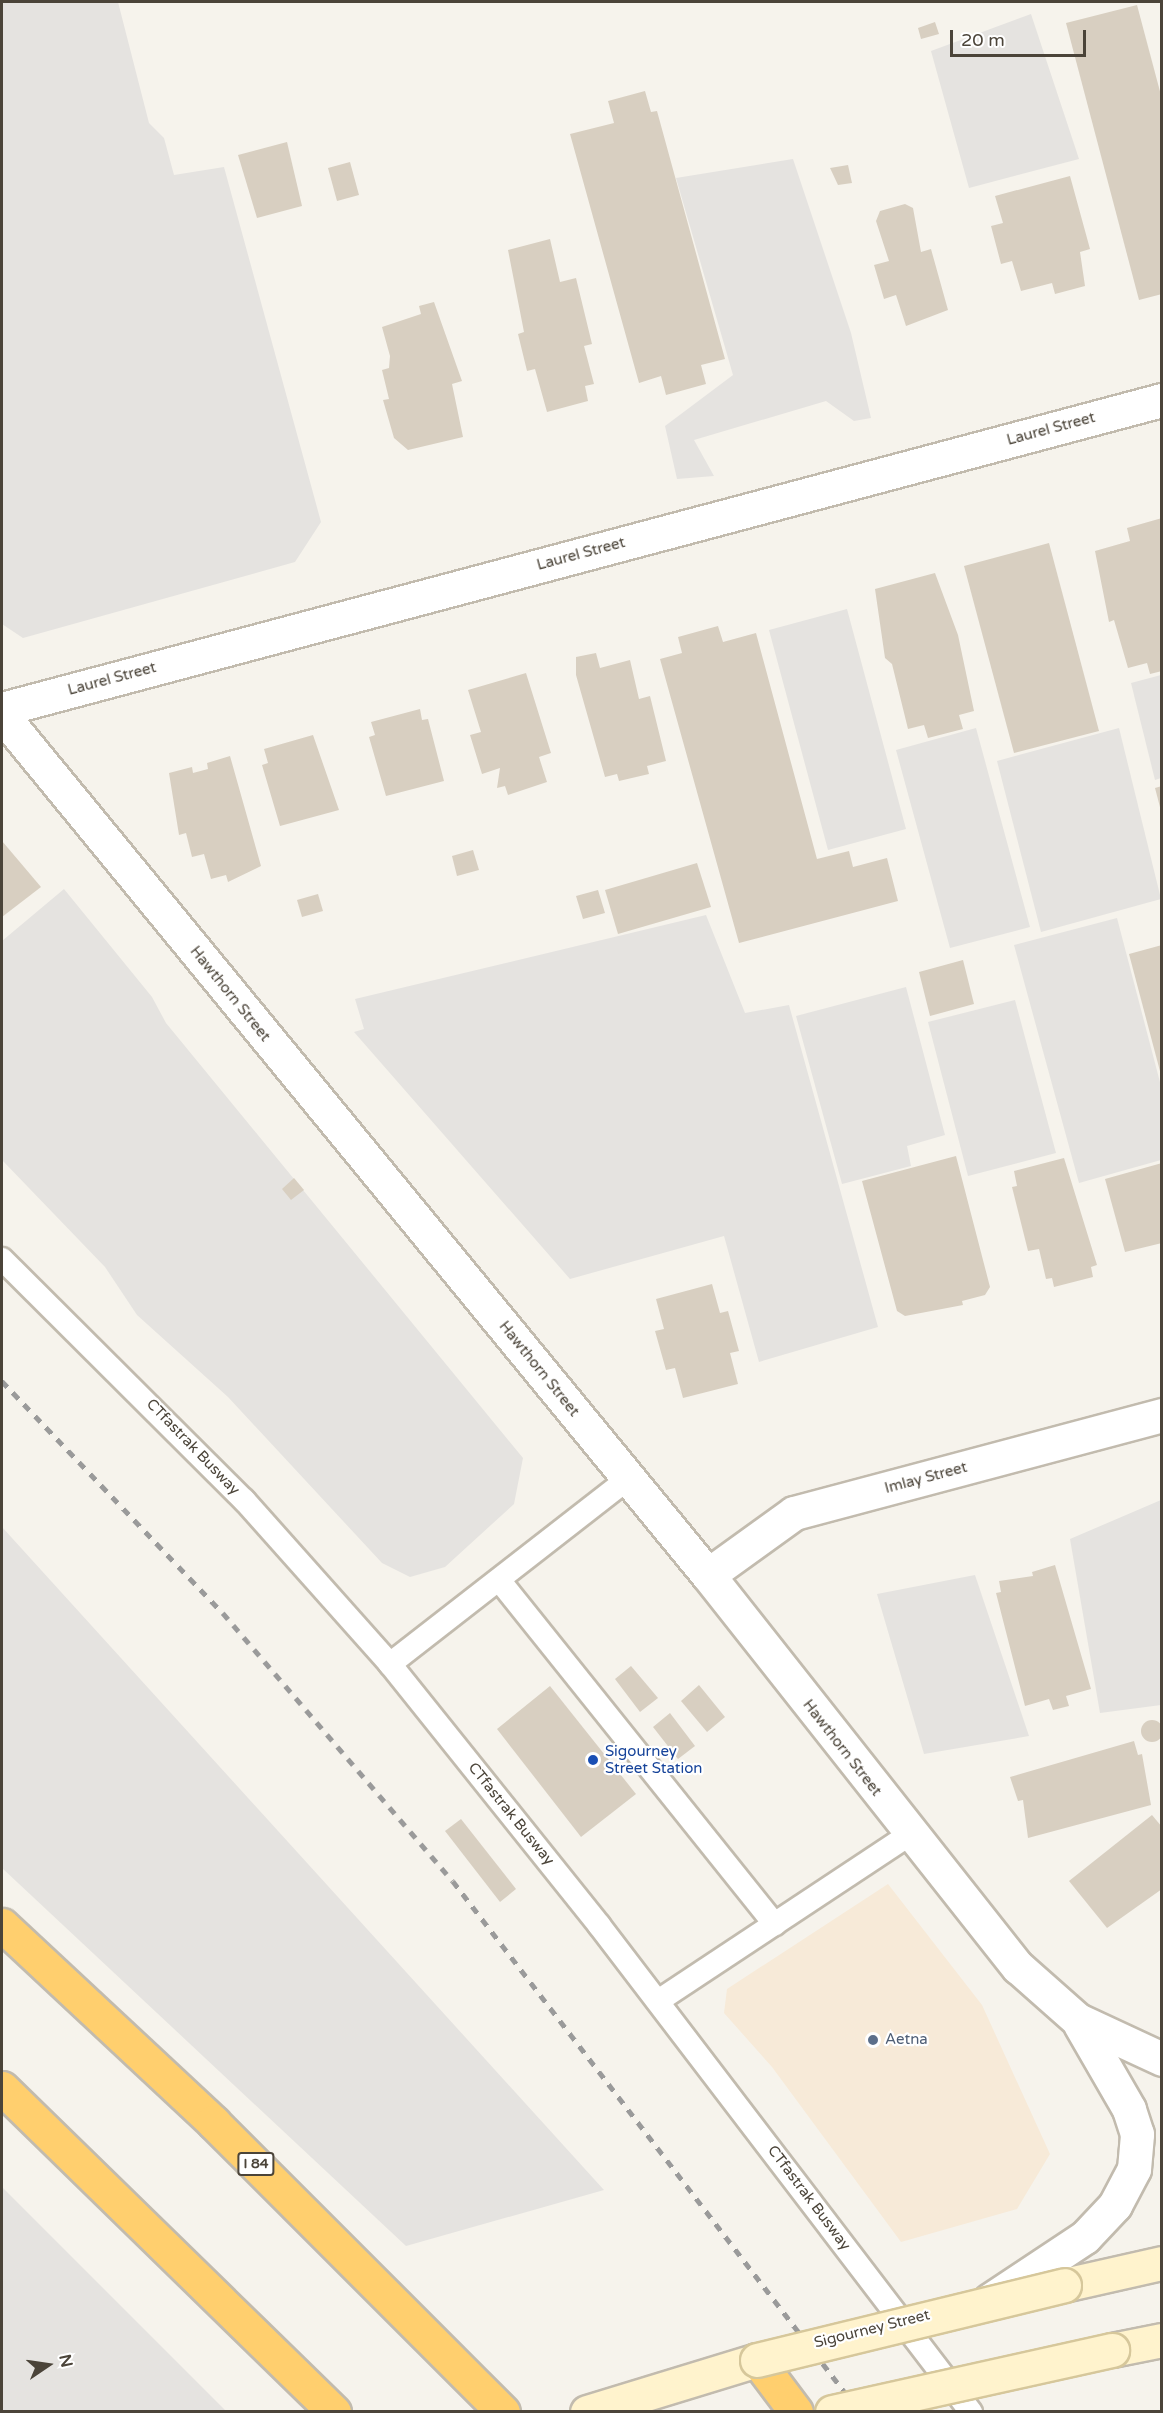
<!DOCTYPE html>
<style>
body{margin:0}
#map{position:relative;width:1163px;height:2413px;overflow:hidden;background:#f6f3ec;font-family:"Varela Round",sans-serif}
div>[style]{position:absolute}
.commercial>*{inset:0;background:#f7ead8}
.parking>*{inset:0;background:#e5e3e0}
.building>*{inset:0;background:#d8cfc1}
.round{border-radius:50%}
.roads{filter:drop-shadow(2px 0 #c2bbae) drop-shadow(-2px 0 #c2bbae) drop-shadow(0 2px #c2bbae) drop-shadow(0 -2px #c2bbae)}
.lane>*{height:22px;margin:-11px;padding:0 11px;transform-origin:11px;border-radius:11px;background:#fff}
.street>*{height:33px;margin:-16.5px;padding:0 16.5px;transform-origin:16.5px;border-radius:16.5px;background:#fff}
.secondary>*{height:33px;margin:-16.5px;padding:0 16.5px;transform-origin:16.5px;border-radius:16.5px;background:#fff3cd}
.highway>*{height:33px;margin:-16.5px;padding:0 16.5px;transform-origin:16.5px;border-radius:16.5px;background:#ffcf6e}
.rail>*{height:4.5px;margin-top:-2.25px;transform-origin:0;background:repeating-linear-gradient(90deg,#9a9a9a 0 8px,transparent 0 16px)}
.bridges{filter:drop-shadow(2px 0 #d6c79b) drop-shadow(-2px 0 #d6c79b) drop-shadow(0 2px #d6c79b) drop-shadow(0 -2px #d6c79b)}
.secondary-bridge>*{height:33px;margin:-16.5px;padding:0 16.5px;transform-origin:16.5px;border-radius:16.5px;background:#fff3cd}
.dots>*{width:16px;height:16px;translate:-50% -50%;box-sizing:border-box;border:3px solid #fff;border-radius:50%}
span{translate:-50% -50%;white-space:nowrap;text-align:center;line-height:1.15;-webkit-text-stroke:4.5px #fff;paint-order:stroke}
.shield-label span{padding:2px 4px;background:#fff;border:2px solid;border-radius:4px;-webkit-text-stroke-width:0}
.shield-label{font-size:14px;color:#4b4439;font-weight:700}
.street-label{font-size:15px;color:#4b4439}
.transit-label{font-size:15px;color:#164399}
.left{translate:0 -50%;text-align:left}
.service-label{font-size:15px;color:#4e5e75}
.frame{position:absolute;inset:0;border:3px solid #4b4439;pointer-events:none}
.north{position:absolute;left:18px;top:2335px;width:60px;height:60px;-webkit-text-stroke:4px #fff;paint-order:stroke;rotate:77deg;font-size:16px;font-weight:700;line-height:24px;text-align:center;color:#4b4439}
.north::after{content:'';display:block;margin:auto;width:21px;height:27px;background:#4b4439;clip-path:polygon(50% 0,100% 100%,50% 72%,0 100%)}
.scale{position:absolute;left:950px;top:30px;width:136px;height:27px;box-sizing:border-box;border:3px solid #4b4439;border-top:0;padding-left:8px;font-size:18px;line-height:21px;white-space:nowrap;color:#4b4439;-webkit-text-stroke:4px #fff;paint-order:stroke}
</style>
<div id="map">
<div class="commercial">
<i style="clip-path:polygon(888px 1884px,982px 2005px,1050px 2154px,1017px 2209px,901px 2242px,772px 2067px,724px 2013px,727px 1989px)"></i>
</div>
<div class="parking">
<i style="clip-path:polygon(2px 2px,118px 2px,149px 123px,164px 138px,174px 175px,224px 167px,321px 522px,295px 562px,23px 638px,2px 624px)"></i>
<i style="clip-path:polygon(1031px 14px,1079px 159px,969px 188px,931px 51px)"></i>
<i style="clip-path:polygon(793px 159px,851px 333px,871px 418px,854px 421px,826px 401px,694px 440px,714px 476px,677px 479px,665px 426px,733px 375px,676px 178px)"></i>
<i style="clip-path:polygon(847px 609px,906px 829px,828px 850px,769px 630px)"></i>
<i style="clip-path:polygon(1161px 675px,1161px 778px,1155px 780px,1131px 683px)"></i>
<i style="clip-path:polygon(976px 728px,1030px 927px,950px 948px,896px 750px)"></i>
<i style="clip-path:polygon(1119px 728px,1161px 899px,1041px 932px,997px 761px)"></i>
<i style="clip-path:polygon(64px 889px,152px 997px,166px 1023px,523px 1458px,514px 1504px,445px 1567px,410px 1577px,382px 1563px,228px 1397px,137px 1315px,105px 1267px,2px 1160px,2px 941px)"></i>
<i style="clip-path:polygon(706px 915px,745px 1013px,789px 1005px,878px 1327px,759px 1362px,724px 1236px,570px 1279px,354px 1032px,364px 1029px,355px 999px)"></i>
<i style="clip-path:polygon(1117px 918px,1161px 1086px,1161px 1160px,1079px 1183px,1014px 945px)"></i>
<i style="clip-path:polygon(906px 987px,945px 1135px,907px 1146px,911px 1166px,842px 1184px,796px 1016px)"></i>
<i style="clip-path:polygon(1015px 1000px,1056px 1153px,968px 1176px,928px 1022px)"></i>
<i style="clip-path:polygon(1161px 1500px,1161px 1705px,1100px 1713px,1070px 1539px)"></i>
<i style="clip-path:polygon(2px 1527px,604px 2190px,406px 2246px,2px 1868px)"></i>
<i style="clip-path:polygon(975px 1575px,1029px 1736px,924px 1754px,877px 1594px)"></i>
<i style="clip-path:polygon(2px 2187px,226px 2411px,2px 2411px)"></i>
</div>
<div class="building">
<i style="clip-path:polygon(1137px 5px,1162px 99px,1162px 294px,1139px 300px,1066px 23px)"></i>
<i style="clip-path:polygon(935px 22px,939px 34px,921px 39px,918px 28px)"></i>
<i style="clip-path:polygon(645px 91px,651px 112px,657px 111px,725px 359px,701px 365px,706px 384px,666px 395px,661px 376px,639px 383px,570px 134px,614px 123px,608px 101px)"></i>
<i style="clip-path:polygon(287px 142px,302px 206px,257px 218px,238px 155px)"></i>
<i style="clip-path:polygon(350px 162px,359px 195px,337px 201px,328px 168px)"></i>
<i style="clip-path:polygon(848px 165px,852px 183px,838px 185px,830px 168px)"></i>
<i style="clip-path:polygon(1070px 176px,1090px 249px,1080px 252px,1085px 286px,1055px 294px,1052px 283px,1021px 291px,1012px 261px,1001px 264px,991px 226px,1003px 223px,995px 196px)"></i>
<i style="clip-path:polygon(905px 204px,913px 208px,921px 252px,931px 249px,948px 310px,906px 326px,896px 295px,884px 299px,874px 265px,889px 261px,876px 221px,880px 211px)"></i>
<i style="clip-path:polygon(550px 239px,560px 282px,576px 278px,592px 344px,584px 346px,594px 384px,585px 386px,588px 401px,547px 412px,535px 369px,527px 371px,518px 334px,524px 332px,508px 250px)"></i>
<i style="clip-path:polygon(434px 302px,462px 381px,452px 384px,463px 437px,408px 450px,394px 438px,383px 400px,389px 399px,382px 370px,389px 368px,390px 356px,382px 327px,421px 314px,419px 306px)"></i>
<i style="clip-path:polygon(1162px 518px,1162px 671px,1150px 674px,1147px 663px,1128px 668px,1114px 620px,1109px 622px,1095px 551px,1130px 541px,1127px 528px)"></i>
<i style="clip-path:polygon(1049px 543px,1099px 731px,1014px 753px,964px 566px)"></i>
<i style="clip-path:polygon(935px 573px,958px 635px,974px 711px,959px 715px,963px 729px,928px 738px,924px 725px,908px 729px,892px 664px,885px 658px,875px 589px)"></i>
<i style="clip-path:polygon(718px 626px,723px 642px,756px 633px,817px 859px,849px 851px,853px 867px,887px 858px,898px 901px,739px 943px,660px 659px,682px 653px,678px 637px)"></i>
<i style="clip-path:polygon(596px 653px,600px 668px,630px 660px,639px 699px,650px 696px,666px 761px,647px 766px,649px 774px,619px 781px,617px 774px,605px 777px,576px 675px,576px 657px)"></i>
<i style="clip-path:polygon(526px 673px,551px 753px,539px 757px,547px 782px,508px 795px,505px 786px,497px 788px,500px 768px,482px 774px,470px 735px,481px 732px,468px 690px)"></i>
<i style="clip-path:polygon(420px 709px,422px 720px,428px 719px,444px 781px,386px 796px,369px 737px,375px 735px,371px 722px)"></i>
<i style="clip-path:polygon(313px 735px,339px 810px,280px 826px,262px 765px,268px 763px,264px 749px)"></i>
<i style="clip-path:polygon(230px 756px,261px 866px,228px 882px,226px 875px,211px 879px,204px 854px,192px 857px,186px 833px,179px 835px,169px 773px,192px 767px,193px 773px,208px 769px,207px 763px)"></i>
<i style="clip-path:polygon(1162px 786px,1162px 811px,1161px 811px,1155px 788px)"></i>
<i style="clip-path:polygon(2px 841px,41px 887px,2px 917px)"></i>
<i style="clip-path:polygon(473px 850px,479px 870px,457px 876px,452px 856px)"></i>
<i style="clip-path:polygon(697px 863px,711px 907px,618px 934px,605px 890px)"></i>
<i style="clip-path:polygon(598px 890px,605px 913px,583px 919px,576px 896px)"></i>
<i style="clip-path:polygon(318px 894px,323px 911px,302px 917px,297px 900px)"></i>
<i style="clip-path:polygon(1162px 945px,1162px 1075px,1161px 1075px,1129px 954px)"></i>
<i style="clip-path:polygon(963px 960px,974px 1004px,930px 1016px,919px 972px)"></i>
<i style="clip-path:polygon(956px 1156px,990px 1287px,985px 1295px,962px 1301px,963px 1305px,905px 1316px,897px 1311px,862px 1181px)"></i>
<i style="clip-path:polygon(1064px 1158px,1097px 1265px,1091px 1267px,1093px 1277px,1054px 1287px,1052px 1278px,1046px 1279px,1039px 1249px,1028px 1251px,1012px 1187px,1017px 1186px,1014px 1171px)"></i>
<i style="clip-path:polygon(1162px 1163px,1162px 1243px,1125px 1252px,1105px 1179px)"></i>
<i style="clip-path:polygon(294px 1178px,304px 1190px,291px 1200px,282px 1189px)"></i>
<i style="clip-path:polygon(712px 1284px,720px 1313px,728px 1311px,739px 1351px,730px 1353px,738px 1384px,683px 1398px,675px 1368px,666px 1370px,655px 1331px,664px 1329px,656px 1299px)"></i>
<i style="clip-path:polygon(1055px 1565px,1091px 1689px,1066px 1696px,1069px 1706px,1053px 1710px,1049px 1699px,1025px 1706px,996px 1593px,1001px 1592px,999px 1581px,1033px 1576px,1032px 1572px)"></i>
<i style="clip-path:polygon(631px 1666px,658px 1698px,640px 1712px,615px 1679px)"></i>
<i style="clip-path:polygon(699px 1685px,725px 1717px,707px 1732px,681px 1701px)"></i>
<i style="clip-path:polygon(550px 1686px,636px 1794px,581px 1837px,497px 1729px)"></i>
<i style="clip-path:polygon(670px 1713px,695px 1746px,678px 1759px,653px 1727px)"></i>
<i class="round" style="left:1141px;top:1720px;width:22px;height:22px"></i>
<i style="clip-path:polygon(1134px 1741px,1138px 1755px,1142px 1754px,1151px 1805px,1028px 1838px,1023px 1800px,1018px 1801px,1010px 1777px)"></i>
<i style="clip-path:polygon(1152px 1815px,1162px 1827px,1162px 1889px,1107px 1928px,1069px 1881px)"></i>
<i style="clip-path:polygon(461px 1819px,516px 1889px,500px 1902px,445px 1831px)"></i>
</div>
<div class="roads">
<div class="lane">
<i style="left:2px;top:1259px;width:342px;rotate:44.9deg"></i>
<i style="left:244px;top:1500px;width:220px;rotate:48.3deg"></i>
<i style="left:390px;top:1664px;width:334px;rotate:51.3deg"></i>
<i style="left:599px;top:1925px;width:613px;rotate:52.63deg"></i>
<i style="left:499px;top:1580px;width:441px;rotate:51.3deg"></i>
<i style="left:390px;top:1664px;width:303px;rotate:-37.9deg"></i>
<i style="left:658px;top:2001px;width:301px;rotate:-33.5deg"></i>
</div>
<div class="street">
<i style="left:2px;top:709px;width:1200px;rotate:-14.92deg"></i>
<i style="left:2px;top:715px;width:1113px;rotate:50.62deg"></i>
<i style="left:708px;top:1575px;width:500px;rotate:51.7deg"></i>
<i style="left:1018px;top:1967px;width:80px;rotate:41.5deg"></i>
<i style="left:1078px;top:2020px;width:93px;rotate:24.9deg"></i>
<i style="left:708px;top:1575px;width:106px;rotate:-35.8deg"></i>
<i style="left:794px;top:1513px;width:381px;rotate:-14.9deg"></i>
<i style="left:990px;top:2300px;width:114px;rotate:-33.6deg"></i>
<i style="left:1085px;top:2237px;width:44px;rotate:-46.8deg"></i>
<i style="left:1115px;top:2205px;width:41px;rotate:-62.2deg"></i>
<i style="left:1134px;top:2169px;width:35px;rotate:-85deg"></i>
<i style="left:1137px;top:2134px;width:26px;rotate:-108deg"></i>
<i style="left:1129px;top:2109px;width:98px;rotate:-120deg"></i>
</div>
<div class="secondary">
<i style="left:1064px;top:2285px;width:100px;rotate:-12.7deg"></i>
<i style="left:1112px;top:2350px;width:51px;rotate:-11.3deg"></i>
<i style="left:587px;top:2412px;width:178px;rotate:-17deg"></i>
</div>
<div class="highway">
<i style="left:2px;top:1925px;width:289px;rotate:43deg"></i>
<i style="left:213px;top:2122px;width:410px;rotate:45deg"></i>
<i style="left:2px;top:2088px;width:464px;rotate:44.3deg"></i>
<i style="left:757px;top:2360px;width:65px;rotate:53.1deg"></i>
</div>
</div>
<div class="rail">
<i style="left:2px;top:1381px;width:320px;rotate:46.4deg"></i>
<i style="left:223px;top:1613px;width:353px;rotate:49.4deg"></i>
<i style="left:453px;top:1881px;width:669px;rotate:52.53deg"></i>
</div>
<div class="bridges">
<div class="secondary-bridge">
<i style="left:757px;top:2360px;width:316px;rotate:-13.7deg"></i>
<i style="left:832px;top:2412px;width:287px;rotate:-12.5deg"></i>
</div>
</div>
<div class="dots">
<i style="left:593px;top:1760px;background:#1a4fb4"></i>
<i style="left:873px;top:2040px;background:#5c6f8a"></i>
</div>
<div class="shield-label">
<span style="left:256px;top:2164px">I 84</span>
</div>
<div class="street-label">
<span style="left:1051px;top:429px;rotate:-15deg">Laurel Street</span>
<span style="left:581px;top:554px;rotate:-15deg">Laurel Street</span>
<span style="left:112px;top:679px;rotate:-15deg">Laurel Street</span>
<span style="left:230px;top:994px;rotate:51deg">Hawthorn Street</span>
<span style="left:539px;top:1369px;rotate:51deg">Hawthorn Street</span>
<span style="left:193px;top:1447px;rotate:46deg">CTfastrak Busway</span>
<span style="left:926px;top:1478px;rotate:-15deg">Imlay Street</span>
<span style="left:842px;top:1748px;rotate:52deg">Hawthorn Street</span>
<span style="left:511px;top:1814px;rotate:51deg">CTfastrak Busway</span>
<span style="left:809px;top:2198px;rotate:53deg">CTfastrak Busway</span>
<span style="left:872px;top:2329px;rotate:-14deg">Sigourney Street</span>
</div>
<div class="transit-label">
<span class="left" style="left:605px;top:1760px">Sigourney<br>Street Station</span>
</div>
<div class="service-label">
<span class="left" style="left:885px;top:2040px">Aetna</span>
</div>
<div class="frame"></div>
<div class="north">N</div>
<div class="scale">20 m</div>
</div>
